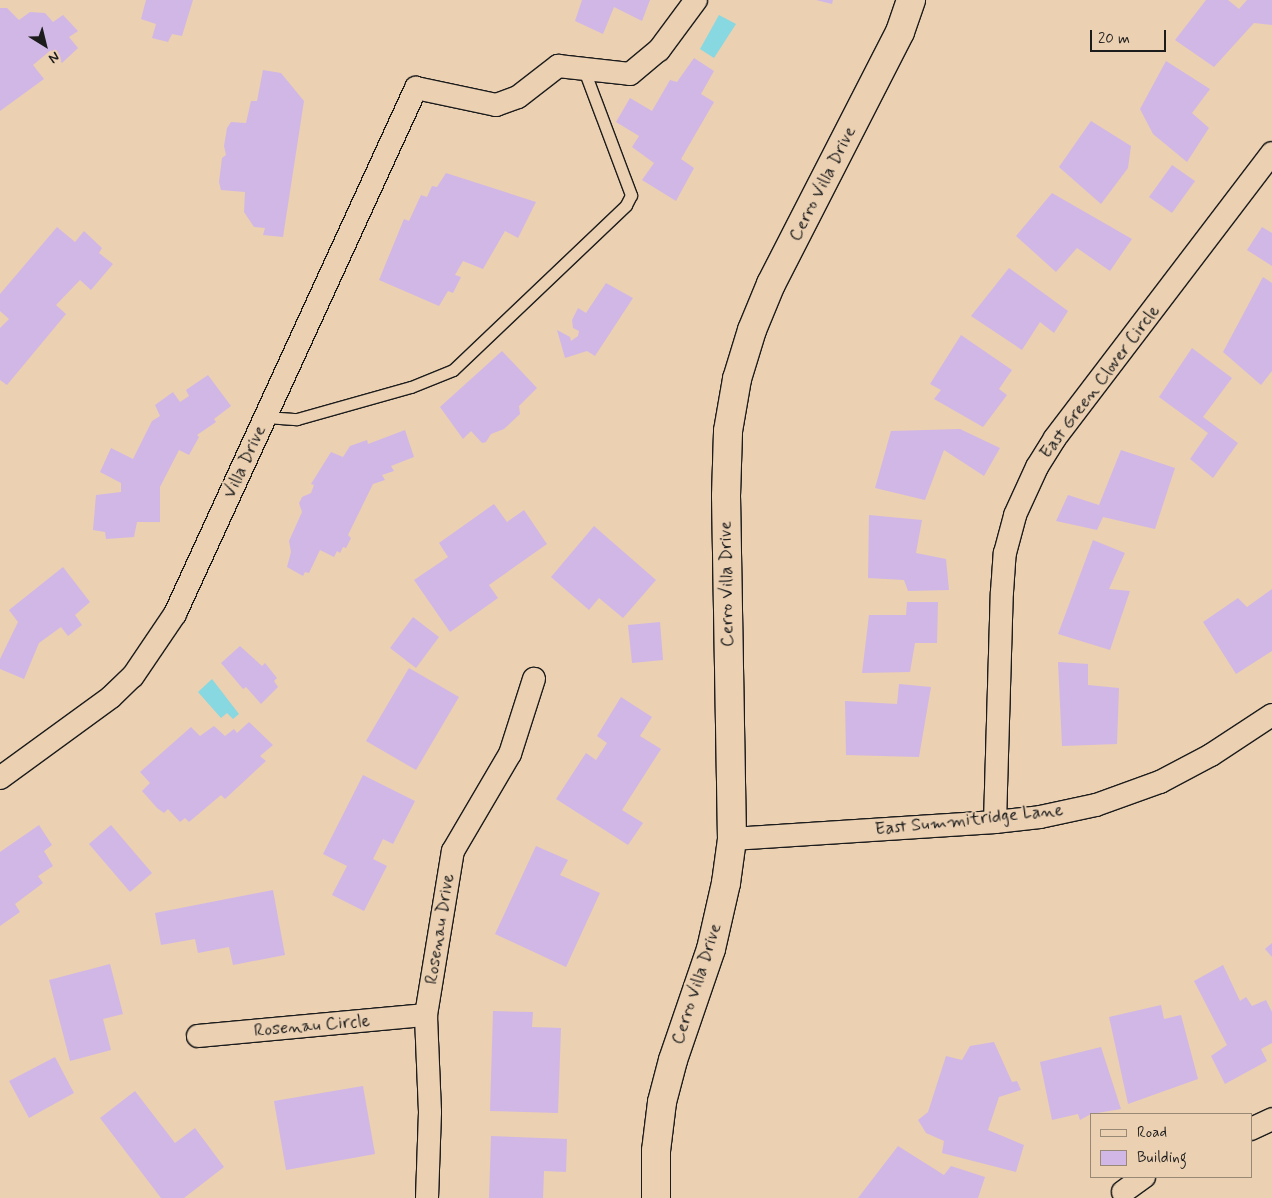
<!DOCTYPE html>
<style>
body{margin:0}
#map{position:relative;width:1272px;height:1198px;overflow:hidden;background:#ebd0b2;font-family:Mynerve,sans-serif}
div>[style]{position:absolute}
.water>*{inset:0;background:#87d8e1}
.building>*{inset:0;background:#d1b7e6}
.roads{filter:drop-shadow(1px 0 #1c1c1c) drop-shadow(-1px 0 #1c1c1c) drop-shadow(0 1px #1c1c1c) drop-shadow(0 -1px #1c1c1c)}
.lane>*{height:11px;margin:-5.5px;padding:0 5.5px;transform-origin:5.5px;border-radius:5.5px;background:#ebd0b2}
.street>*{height:22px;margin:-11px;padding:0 11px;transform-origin:11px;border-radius:11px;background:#ebd0b2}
.secondary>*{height:28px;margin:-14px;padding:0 14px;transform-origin:14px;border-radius:14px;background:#ebd0b2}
span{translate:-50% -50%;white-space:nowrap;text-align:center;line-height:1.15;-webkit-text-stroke:4px #ebd0b2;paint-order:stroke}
.street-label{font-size:18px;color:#1c1c1c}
.legend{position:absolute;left:1090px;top:1113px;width:162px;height:65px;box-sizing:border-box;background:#ebd0b2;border:1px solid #988876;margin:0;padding:6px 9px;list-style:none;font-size:15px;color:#1c1c1c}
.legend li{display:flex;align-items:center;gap:10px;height:25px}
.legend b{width:25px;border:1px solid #988876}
.north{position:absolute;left:20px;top:20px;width:50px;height:50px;-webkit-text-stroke:4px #ebd0b2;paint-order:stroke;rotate:144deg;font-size:14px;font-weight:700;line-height:20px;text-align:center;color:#1c1c1c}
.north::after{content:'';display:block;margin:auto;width:18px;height:22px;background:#1c1c1c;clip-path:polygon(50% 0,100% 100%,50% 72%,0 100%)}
.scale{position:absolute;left:1090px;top:30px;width:76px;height:22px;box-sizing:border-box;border:2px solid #1c1c1c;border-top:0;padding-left:6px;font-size:15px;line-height:18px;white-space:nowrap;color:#1c1c1c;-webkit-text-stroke:4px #ebd0b2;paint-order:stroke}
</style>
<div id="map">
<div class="water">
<i style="clip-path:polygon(719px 15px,736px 24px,714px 58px,700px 49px)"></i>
<i style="clip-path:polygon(212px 679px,239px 714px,233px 719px,227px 713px,221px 718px,198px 692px)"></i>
</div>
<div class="building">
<i style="clip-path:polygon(146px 0,193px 0,182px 36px,172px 34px,168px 42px,152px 38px,156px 24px,141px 19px)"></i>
<i style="clip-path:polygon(582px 0,650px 0,642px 21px,614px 7px,603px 34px,575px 21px)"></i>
<i style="clip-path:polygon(816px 0,833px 0,832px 4px)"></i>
<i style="clip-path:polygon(1206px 0,1228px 0,1239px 9px,1247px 0,1272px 0,1272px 25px,1254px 23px,1214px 67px,1175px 40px)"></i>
<i style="clip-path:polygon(0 8px,7px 8px,19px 20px,30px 12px,45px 13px,53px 22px,63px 15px,78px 31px,69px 37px,78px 48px,62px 63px,51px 50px,33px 65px,44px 79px,0 111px)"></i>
<i style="clip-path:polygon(694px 58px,714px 71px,701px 94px,714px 102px,681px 159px,694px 168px,676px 201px,642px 180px,654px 163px,632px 147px,639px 136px,616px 122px,630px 98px,652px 111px,670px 80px,677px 82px)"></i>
<i style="clip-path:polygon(1166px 61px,1210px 89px,1192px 113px,1209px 128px,1187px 162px,1153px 134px,1140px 109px)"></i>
<i style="clip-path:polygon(263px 70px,281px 73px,304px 101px,283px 237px,263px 235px,265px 228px,254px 227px,244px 212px,245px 192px,221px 190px,219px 182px,222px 158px,226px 155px,224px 146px,227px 128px,231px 122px,246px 123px,251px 101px,257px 101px)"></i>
<i style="clip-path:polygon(1091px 121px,1131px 146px,1128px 168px,1101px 204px,1059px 167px)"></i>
<i style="clip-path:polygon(1172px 165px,1195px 181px,1172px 213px,1149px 197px)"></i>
<i style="clip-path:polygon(446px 173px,536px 202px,518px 238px,505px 231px,483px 269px,463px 261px,455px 275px,461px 277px,453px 293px,448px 291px,439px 306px,379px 280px,404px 219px,409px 221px,421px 195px,427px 197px,432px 186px,437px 187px)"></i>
<i style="clip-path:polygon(1052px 193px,1132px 239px,1110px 271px,1077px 248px,1056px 272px,1016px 236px)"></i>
<i style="clip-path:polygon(57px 227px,75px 242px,84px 231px,102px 248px,99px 253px,113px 264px,91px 290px,80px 280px,56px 305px,66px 314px,7px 385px,0 380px,0 328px,9px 319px,0 311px,0 294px)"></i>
<i style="clip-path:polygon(1262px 227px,1272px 233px,1272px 266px,1247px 250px)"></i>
<i style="clip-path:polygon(1009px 268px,1068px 311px,1054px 333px,1040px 322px,1022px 350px,971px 316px)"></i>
<i style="clip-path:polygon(1263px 277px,1272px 283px,1272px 371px,1261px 385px,1223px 352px)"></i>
<i style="clip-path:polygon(606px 283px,633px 298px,595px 356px,587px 351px,565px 358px,557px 330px,570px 337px,571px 341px,578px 336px,579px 331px,573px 328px,572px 320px,578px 308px,586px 313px)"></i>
<i style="clip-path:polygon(961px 335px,1012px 370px,999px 389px,1007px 395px,983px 427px,934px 399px,941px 390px,930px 384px)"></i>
<i style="clip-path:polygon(1192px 348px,1232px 378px,1203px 417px,1238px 443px,1213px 478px,1190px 459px,1208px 433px,1159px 397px)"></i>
<i style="clip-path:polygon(502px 351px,537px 388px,519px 406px,520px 414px,504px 429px,491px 434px,486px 442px,482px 443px,471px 431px,463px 439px,440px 407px)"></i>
<i style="clip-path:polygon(208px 375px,231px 406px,214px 419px,216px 422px,197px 435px,199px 437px,189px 455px,179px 450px,160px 487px,160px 522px,137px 522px,134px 537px,106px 539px,105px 532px,93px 530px,96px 495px,121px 492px,121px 483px,100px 472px,111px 448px,133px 459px,152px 421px,160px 416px,155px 405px,173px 392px,180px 402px,189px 396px,186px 390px)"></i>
<i style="clip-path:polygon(960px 429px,1000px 448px,984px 476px,944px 450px,925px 500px,875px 488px,891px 431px)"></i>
<i style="clip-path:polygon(405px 430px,414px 457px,391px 466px,394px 471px,382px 475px,385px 480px,373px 484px,348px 535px,351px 538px,346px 548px,343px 547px,340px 553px,337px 551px,334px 557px,320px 550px,309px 573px,305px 572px,303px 576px,287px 567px,291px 552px,289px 541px,302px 512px,299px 503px,302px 497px,311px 493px,314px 485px,311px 484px,331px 452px,343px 457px,350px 446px,367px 440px,368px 444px)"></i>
<i style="clip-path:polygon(1121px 450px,1175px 468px,1155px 529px,1103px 517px,1097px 530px,1056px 521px,1068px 495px,1099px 505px)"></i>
<i style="clip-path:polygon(494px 504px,507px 522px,524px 510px,547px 544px,489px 585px,498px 598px,450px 632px,414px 580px,448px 557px,439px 543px)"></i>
<i style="clip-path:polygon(869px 515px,922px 520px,916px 553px,946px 559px,949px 590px,908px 591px,904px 580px,868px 578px)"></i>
<i style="clip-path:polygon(594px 526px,656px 580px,623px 618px,599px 598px,589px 610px,551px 577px)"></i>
<i style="clip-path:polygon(1093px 540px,1125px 553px,1109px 589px,1130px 591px,1110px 650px,1058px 634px)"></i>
<i style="clip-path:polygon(63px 567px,90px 602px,75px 615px,82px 625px,68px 636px,61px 627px,39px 643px,24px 679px,0 669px,0 659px,18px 622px,9px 610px)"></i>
<i style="clip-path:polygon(1272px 589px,1272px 651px,1236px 674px,1203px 622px,1238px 598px,1247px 607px)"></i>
<i style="clip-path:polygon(907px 602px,938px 602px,937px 643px,915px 643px,910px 672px,862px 673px,869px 615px,906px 615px)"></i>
<i style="clip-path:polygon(413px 617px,439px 637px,416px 668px,390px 648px)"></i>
<i style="clip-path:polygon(660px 622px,663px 660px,632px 663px,628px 625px)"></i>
<i style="clip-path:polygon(240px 646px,262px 666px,265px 663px,277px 678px,274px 681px,278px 687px,261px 704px,246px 687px,243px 689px,221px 663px)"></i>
<i style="clip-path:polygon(1058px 662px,1088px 664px,1088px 685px,1119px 688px,1117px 744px,1062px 746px)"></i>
<i style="clip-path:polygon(409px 668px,459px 697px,416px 770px,366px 741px)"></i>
<i style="clip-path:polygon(899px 684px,931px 687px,919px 757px,846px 755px,845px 701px,897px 704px)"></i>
<i style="clip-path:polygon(621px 697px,652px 717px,640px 736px,661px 749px,622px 810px,643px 823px,628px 845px,556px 799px,586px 753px,596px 760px,607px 743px,597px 736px)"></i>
<i style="clip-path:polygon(249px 722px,273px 745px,260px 756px,266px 761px,225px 799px,221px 795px,189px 822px,185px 818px,180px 822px,168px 809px,164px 813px,157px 808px,142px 791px,150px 783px,140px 772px,191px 727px,200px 736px,214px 726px,225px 736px,234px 729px,237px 733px)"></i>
<i style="clip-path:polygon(363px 775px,415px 801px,393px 844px,383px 839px,373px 859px,387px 866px,364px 911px,332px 895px,347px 866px,323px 854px)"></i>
<i style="clip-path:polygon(39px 825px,52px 845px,44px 851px,53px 866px,38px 876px,43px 883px,15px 904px,20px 912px,0 926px,0 852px)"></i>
<i style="clip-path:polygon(111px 825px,152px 873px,130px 892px,89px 844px)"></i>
<i style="clip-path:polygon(536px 846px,568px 860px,560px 875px,600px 893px,566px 967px,495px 934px)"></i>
<i style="clip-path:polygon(273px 890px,285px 955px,233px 965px,229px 947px,198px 953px,195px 939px,161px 945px,155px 913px)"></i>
<i style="clip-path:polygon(1272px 943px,1272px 957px,1265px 949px)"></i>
<i style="clip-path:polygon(110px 964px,123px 1014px,103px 1019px,111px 1050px,70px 1061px,49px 980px)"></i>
<i style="clip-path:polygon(1223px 965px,1240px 1001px,1246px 997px,1252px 1006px,1266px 1000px,1272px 1012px,1272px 1043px,1261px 1049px,1267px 1061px,1225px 1084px,1211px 1056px,1227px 1045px,1194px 981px)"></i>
<i style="clip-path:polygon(1161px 1005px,1164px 1019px,1181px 1015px,1198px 1079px,1128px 1104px,1109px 1017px)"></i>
<i style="clip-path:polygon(493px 1011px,533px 1012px,532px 1027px,561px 1028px,558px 1113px,490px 1111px)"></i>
<i style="clip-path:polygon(994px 1042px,1012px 1082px,1017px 1081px,1021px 1090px,999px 1097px,988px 1130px,1024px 1145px,1016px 1172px,942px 1153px,944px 1141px,926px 1133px,918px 1120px,928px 1112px,946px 1056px,962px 1060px,970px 1046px)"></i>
<i style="clip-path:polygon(1101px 1047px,1121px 1109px,1091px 1114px,1080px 1120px,1078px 1114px,1052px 1120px,1040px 1062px)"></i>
<i style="clip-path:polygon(55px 1057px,74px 1093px,29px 1118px,9px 1081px)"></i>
<i style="clip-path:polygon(363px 1086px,375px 1154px,286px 1170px,274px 1101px)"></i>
<i style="clip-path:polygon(135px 1091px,175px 1143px,195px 1128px,224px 1167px,184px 1198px,161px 1198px,100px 1118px)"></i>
<i style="clip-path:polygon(491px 1136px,567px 1139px,566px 1172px,544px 1171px,543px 1198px,489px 1198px)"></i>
<i style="clip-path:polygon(898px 1146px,944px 1175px,951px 1166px,985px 1177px,978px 1198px,858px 1198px)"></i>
</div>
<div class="roads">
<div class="lane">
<i style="left:266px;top:417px;width:31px;rotate:4deg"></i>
<i style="left:297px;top:419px;width:118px;rotate:-15.7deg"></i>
<i style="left:411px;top:387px;width:45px;rotate:-22deg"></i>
<i style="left:453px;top:370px;width:239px;rotate:-43.6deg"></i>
<i style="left:626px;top:205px;width:11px;rotate:-63deg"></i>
<i style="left:631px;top:195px;width:134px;rotate:-110.6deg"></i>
</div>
<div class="street">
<i style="left:0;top:778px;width:137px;rotate:-36.1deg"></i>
<i style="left:111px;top:697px;width:30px;rotate:-44deg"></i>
<i style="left:133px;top:676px;width:75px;rotate:-55.9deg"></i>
<i style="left:175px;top:614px;width:579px;rotate:-65.38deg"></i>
<i style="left:416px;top:88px;width:82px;rotate:12deg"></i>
<i style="left:496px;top:105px;width:23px;rotate:-20deg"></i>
<i style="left:518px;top:97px;width:51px;rotate:-37.8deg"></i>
<i style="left:558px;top:66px;width:72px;rotate:6.3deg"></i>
<i style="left:630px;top:74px;width:38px;rotate:-40deg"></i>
<i style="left:659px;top:50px;width:62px;rotate:-53.5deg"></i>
<i style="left:995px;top:822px;width:230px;rotate:-88.3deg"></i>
<i style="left:1002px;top:592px;width:39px;rotate:-86deg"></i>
<i style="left:1005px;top:553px;width:39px;rotate:-75deg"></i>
<i style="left:1015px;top:515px;width:53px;rotate:-65.4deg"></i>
<i style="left:1037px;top:467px;width:34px;rotate:-58deg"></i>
<i style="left:1055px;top:438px;width:358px;rotate:-52.7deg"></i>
<i style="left:732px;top:839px;width:264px;rotate:-3.7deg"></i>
<i style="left:995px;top:822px;width:45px;rotate:-6.3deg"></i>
<i style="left:1040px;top:817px;width:57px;rotate:-12.1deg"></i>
<i style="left:1096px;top:805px;width:68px;rotate:-19.8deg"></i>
<i style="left:1160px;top:782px;width:58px;rotate:-27.9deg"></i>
<i style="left:1211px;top:755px;width:73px;rotate:-33.3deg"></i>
<i style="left:198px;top:1036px;width:229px;rotate:-5.3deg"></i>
<i style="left:1251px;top:1129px;width:23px;rotate:-25deg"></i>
<i style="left:1123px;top:1192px;width:26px;rotate:-36deg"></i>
<i style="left:427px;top:1198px;width:86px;rotate:-88deg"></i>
<i style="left:430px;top:1112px;width:97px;rotate:-92.4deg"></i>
<i style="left:426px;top:1015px;width:166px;rotate:-80.7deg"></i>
<i style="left:453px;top:851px;width:113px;rotate:-59.6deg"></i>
<i style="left:510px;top:754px;width:79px;rotate:-72.3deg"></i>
</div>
<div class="secondary">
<i style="left:656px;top:1198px;width:47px;rotate:-90deg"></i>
<i style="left:656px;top:1151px;width:49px;rotate:-83deg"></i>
<i style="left:662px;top:1102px;width:43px;rotate:-75.3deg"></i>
<i style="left:673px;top:1060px;width:117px;rotate:-71.1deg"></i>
<i style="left:711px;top:949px;width:68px;rotate:-77.2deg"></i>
<i style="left:726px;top:883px;width:44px;rotate:-82.2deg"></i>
<i style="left:732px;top:839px;width:343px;rotate:-91deg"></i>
<i style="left:726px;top:496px;width:65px;rotate:-88.2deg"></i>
<i style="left:728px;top:431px;width:53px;rotate:-80.2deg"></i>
<i style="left:737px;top:379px;width:51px;rotate:-73deg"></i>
<i style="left:752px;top:330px;width:50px;rotate:-67.6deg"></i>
<i style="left:771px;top:284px;width:283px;rotate:-62.9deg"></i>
<i style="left:900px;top:32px;width:34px;rotate:-71deg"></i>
</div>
</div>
<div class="street-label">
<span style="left:823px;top:184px;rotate:-63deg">Cerro Villa Drive</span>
<span style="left:1100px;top:382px;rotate:-53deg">East Green Clover Circle</span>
<span style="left:245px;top:462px;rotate:-65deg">Villa Drive</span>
<span style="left:727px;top:584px;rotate:-91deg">Cerro Villa Drive</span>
<span style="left:969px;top:820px;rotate:-6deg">East Summitridge Lane</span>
<span style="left:440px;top:929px;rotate:-81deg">Rosenau Drive</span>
<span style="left:697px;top:984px;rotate:-72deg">Cerro Villa Drive</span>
<span style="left:312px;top:1026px;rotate:-5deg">Rosenau Circle</span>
</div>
<ul class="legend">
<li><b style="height:6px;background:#ebd0b2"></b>Road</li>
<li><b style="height:14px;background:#d1b7e6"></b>Building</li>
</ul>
<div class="north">N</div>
<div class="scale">20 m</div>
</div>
